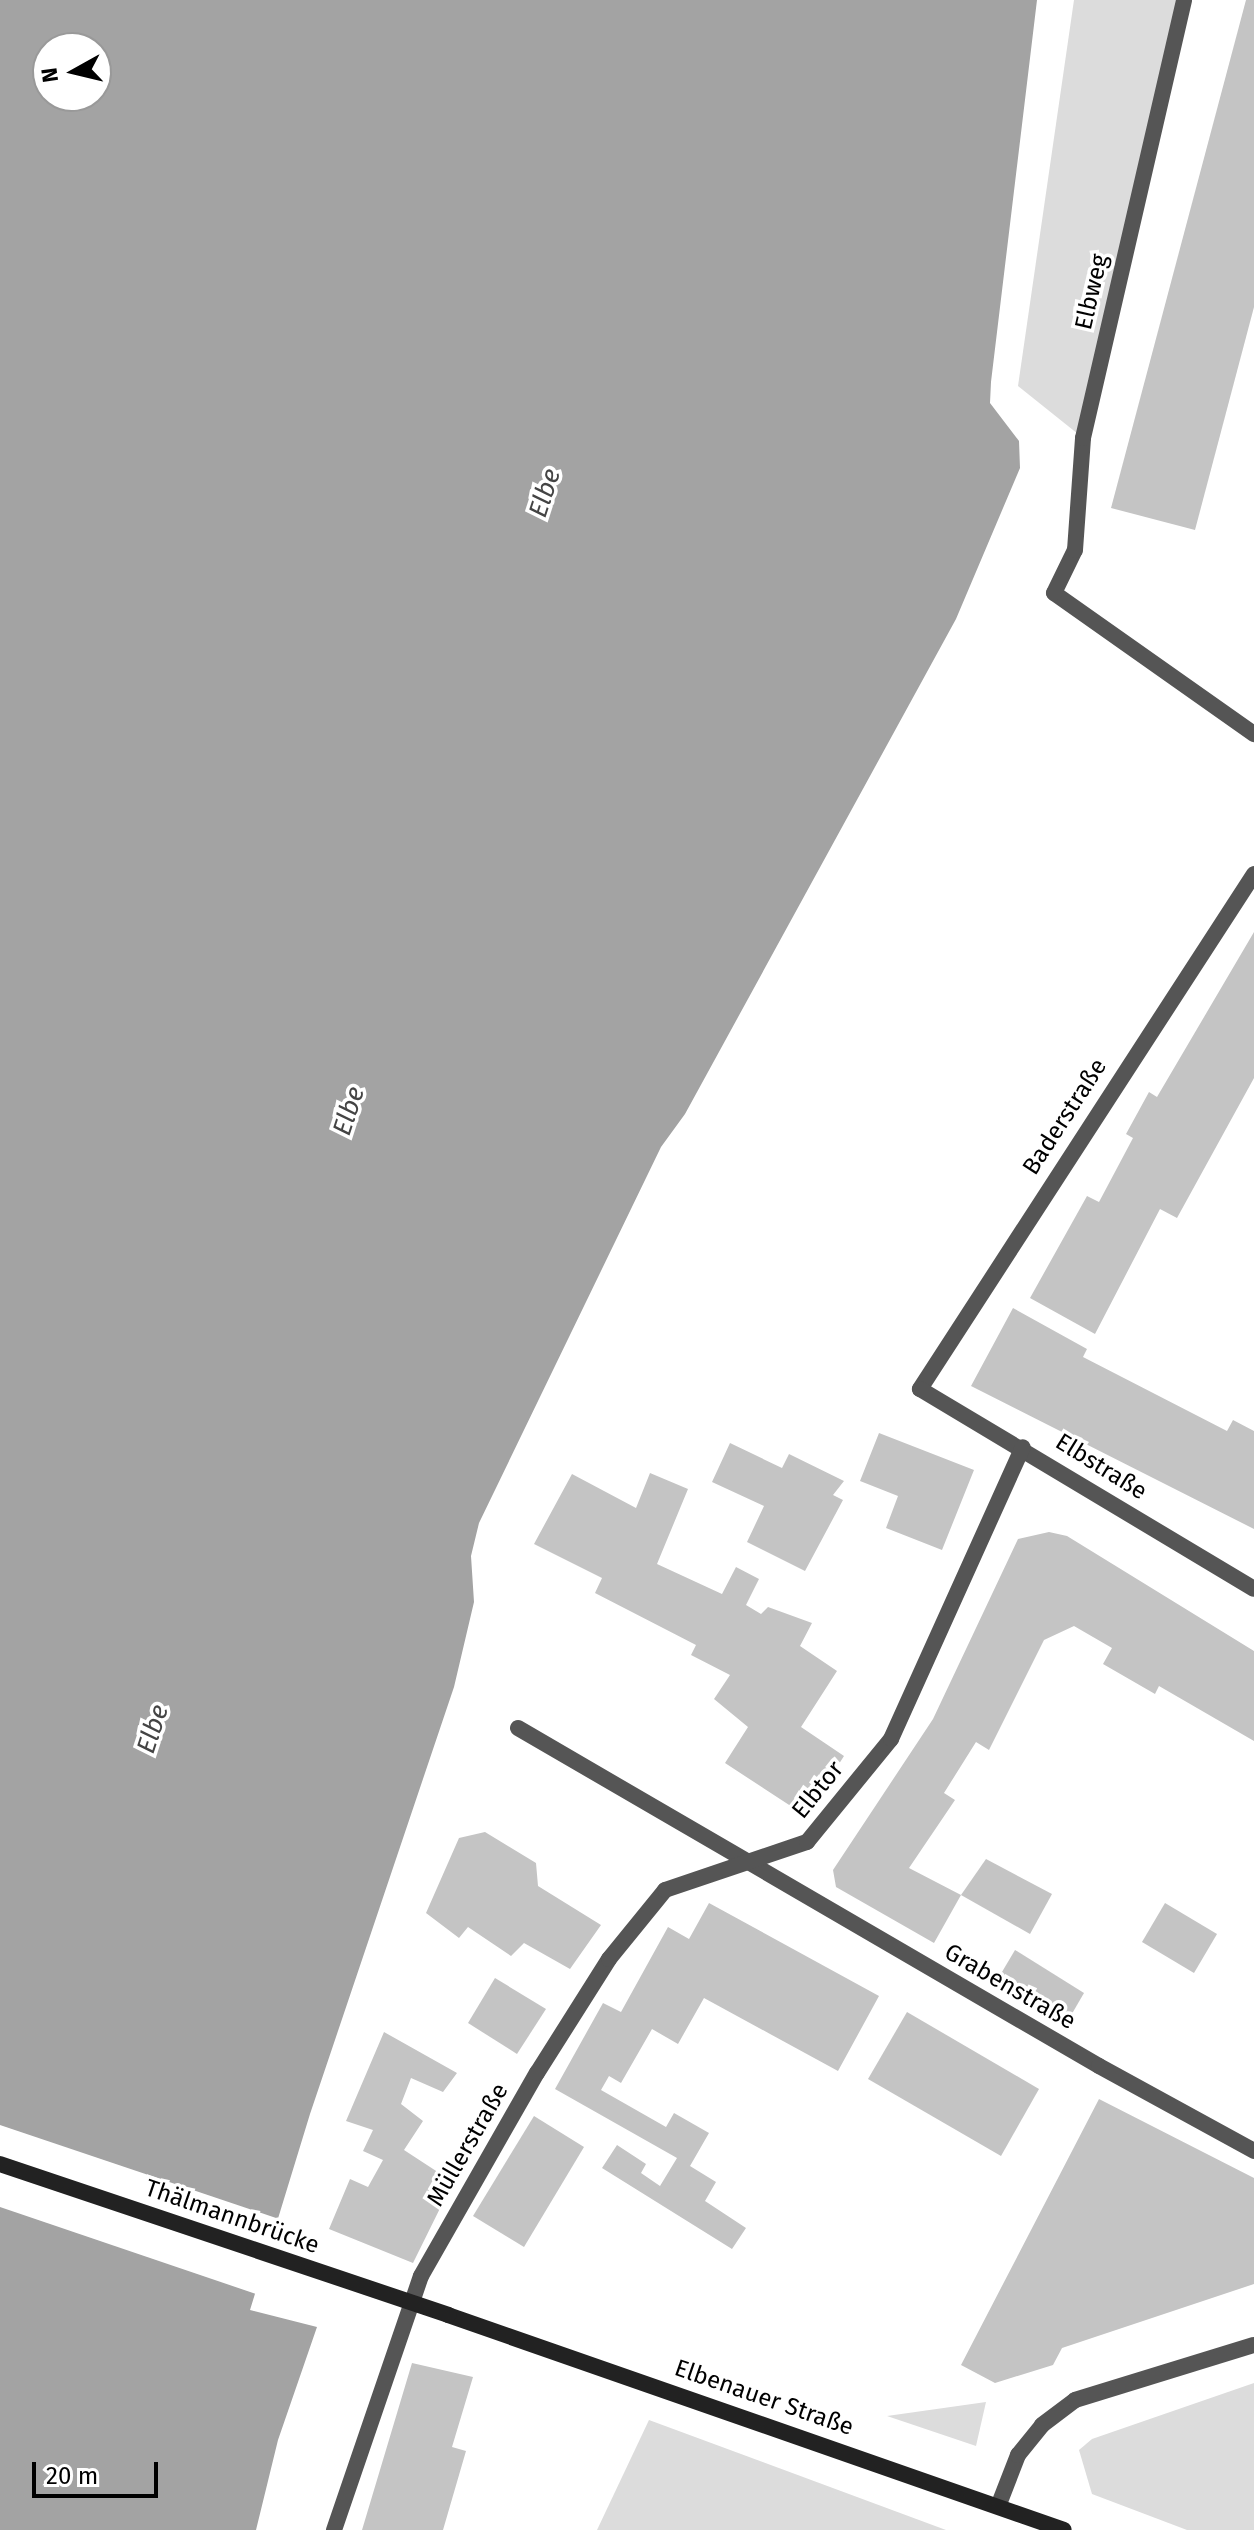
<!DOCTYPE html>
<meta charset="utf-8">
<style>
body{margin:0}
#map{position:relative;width:1254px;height:2530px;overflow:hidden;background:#fff;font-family:"Fira Sans",sans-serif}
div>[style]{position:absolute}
.green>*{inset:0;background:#dcdcdc}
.water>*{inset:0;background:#a3a3a3}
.pier>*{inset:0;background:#fff}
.building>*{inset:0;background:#c4c4c4}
.lane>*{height:16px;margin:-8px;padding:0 8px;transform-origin:8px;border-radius:8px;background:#555}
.street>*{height:16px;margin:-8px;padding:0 8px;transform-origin:8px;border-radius:8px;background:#555}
.secondary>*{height:16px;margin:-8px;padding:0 8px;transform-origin:8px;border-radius:8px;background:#222}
.secondary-bridge>*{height:16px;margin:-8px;padding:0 8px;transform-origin:8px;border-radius:8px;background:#222}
span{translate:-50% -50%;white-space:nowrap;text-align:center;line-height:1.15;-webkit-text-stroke:7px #fff;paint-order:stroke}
.street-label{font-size:24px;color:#000}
.water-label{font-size:26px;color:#444;font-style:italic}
.north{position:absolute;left:32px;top:32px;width:80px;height:80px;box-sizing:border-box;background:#fff;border:2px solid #999;border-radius:50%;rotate:262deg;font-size:22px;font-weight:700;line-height:32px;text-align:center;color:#000}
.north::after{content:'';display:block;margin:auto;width:28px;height:36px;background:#000;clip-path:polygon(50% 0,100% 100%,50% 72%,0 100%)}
.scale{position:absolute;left:32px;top:2462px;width:126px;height:36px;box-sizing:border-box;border:4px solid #000;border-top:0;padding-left:10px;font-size:24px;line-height:28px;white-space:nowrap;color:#000;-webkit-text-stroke:6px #fff;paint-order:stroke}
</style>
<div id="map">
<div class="green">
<i style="clip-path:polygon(1074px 0,1184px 0,1083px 438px,1018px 386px)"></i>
<i style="clip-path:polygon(1254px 2383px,1254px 2530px,1187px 2530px,1092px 2494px,1079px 2450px,1092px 2439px)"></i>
<i style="clip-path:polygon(986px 2402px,976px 2446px,887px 2416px)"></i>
<i style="clip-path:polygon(649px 2420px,946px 2530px,597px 2530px)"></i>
</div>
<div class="water">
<i style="clip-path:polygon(evenodd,0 0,1037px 0,991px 382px,990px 403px,1019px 441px,1020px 468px,956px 619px,685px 1114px,661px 1147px,479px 1523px,471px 1556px,474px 1602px,454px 1687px,310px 2114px,250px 2310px,317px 2327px,278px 2440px,256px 2530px,0 2530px,0 0,48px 48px,96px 48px,96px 96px,48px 96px,48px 48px)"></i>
</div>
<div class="pier">
<i style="clip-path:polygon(0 2125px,282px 2220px,259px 2295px,0 2207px)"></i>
</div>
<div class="building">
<i style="clip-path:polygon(1246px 0,1254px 0,1254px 307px,1195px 530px,1111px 508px)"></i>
<i style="clip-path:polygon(1254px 932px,1254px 1078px,1177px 1218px,1160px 1209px,1095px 1334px,1030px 1298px,1087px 1196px,1099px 1202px,1133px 1138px,1126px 1134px,1149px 1092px,1157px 1097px)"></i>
<i style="clip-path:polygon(1013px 1308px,1087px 1349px,1083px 1357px,1227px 1431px,1233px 1420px,1254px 1431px,1254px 1529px,971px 1386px)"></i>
<i style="clip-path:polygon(879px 1433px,974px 1470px,942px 1550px,886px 1528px,898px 1496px,860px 1481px)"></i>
<i style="clip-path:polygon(730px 1443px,782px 1468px,789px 1454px,844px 1481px,833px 1495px,843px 1500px,805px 1571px,747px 1542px,764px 1506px,712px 1482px)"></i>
<i style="clip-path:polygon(650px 1473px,688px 1489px,657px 1564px,722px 1594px,736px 1567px,759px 1579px,746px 1605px,761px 1614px,768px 1607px,812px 1623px,800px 1646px,837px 1671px,801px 1727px,844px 1756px,806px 1816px,725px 1763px,748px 1727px,714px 1699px,730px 1675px,691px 1655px,696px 1645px,595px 1593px,602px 1578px,534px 1544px,572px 1474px,636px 1508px)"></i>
<i style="clip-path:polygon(1049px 1532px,1067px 1536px,1254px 1651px,1254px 1741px,1159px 1686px,1155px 1694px,1103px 1664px,1112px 1648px,1074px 1626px,1044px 1640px,989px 1750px,976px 1742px,944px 1793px,955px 1800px,909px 1868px,961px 1895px,934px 1943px,836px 1887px,833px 1870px,933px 1719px,1018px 1539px)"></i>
<i style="clip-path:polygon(485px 1832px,536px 1863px,538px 1886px,601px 1925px,570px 1969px,524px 1943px,511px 1956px,468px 1927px,459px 1938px,426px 1913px,459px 1838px)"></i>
<i style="clip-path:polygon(986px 1859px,1052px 1894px,1030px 1934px,961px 1895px)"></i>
<i style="clip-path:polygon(709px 1903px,879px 1996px,838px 2071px,704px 1998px,678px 2044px,652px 2029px,621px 2083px,609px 2076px,601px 2090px,666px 2127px,674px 2113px,709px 2133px,690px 2166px,716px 2182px,705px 2201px,746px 2228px,732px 2249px,602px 2168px,617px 2145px,646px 2164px,641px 2173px,660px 2186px,677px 2158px,555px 2089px,603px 2003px,621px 2012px,668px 1927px,689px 1939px)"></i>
<i style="clip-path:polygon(1165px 1903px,1217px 1934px,1194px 1973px,1142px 1942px)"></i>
<i style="clip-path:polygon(1015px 1950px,1084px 1993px,1066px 2024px,996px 1982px)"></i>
<i style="clip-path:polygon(495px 1978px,546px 2009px,517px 2054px,468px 2023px)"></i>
<i style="clip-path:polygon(907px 2012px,1039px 2089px,1001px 2156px,868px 2079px)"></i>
<i style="clip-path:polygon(384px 2032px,457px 2073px,443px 2092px,411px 2078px,401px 2104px,423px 2121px,404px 2150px,453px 2182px,413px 2263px,329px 2229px,350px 2179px,368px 2187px,383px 2160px,363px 2151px,373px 2130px,346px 2121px)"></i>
<i style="clip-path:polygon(1099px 2099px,1254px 2178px,1254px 2284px,1062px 2348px,1053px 2365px,995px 2383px,961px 2365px)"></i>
<i style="clip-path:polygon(534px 2116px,584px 2147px,524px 2247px,473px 2216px)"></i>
<i style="clip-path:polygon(412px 2363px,473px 2377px,452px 2447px,466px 2451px,443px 2530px,362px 2530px)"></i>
</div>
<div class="lane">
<i style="left:1054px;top:593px;width:245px;rotate:35.2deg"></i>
</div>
<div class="street">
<i style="left:1054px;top:593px;width:48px;rotate:-64deg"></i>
<i style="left:1075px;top:550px;width:112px;rotate:-85.9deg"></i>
<i style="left:1083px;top:438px;width:449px;rotate:-77deg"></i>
<i style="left:1254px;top:874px;width:614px;rotate:122.97deg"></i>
<i style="left:920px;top:1389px;width:389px;rotate:30.9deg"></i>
<i style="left:518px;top:1728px;width:672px;rotate:30.19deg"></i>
<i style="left:1099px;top:2066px;width:177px;rotate:28.7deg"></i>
<i style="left:999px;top:2504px;width:53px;rotate:-68.8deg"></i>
<i style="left:1018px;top:2455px;width:38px;rotate:-51deg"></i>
<i style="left:1042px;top:2425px;width:41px;rotate:-37.1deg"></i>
<i style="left:1075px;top:2400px;width:187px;rotate:-17.1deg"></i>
<i style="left:334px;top:2530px;width:268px;rotate:-71.1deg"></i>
<i style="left:421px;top:2276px;width:234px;rotate:-60.3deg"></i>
<i style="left:537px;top:2073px;width:135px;rotate:-57.7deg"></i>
<i style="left:609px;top:1959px;width:89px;rotate:-50.9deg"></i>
<i style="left:665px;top:1890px;width:150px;rotate:-18.7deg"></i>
<i style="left:807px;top:1842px;width:133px;rotate:-50.8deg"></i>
<i style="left:891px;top:1739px;width:320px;rotate:-65.7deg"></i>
</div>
<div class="secondary">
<i style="left:448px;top:2315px;width:652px;rotate:19.24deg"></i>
</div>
<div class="secondary-bridge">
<i style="left:0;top:2164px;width:473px;rotate:18.6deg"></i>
</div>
<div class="street-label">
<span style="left:1092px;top:292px;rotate:-77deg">Elbweg</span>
<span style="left:1065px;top:1117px;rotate:-57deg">Baderstraße</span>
<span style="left:1101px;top:1467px;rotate:32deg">Elbstraße</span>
<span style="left:818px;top:1790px;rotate:-51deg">Elbtor</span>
<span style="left:1010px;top:1987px;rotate:30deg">Grabenstraße</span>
<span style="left:468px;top:2145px;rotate:-60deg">Müllerstraße</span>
<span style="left:232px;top:2217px;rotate:19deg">Thälmannbrücke</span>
<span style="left:764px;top:2398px;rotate:19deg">Elbenauer Straße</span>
</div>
<div class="water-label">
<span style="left:545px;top:493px;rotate:-72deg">Elbe</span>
<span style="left:349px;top:1111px;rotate:-72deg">Elbe</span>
<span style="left:153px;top:1729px;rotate:-72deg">Elbe</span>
</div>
<div class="north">N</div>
<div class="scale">20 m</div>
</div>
